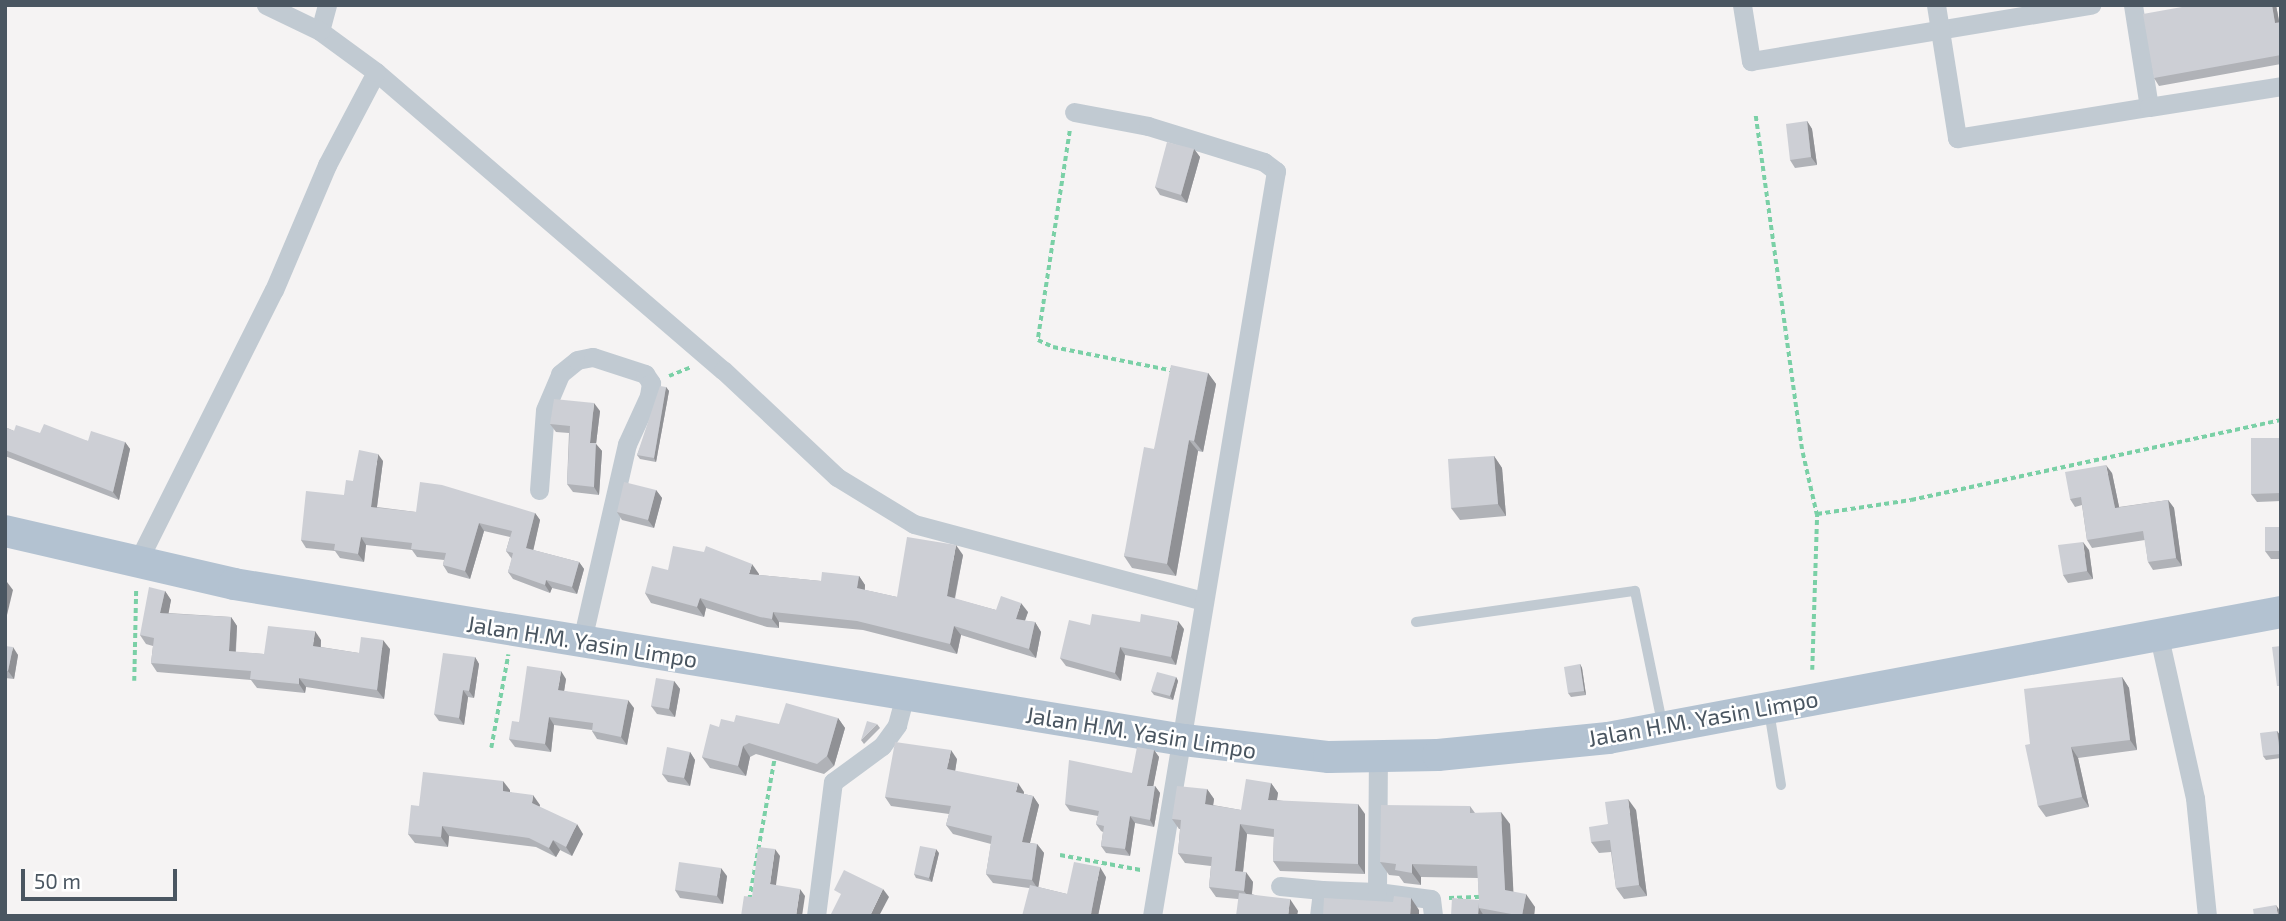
<!DOCTYPE html>
<style>
body{margin:0}
#map{position:relative;width:2286px;height:921px;overflow:hidden;background:#f5f3f3;font-family:"Exo 2",sans-serif}
div>[style]{position:absolute}
.path>*{height:3.5px;margin-top:-1.75px;transform-origin:0;background:repeating-linear-gradient(90deg,#7ad0a6 0 5px,transparent 0 8.5px)}
.service>*{height:10px;margin:-5px;padding:0 5px;transform-origin:5px;border-radius:5px;background:#c1cad2}
.minor>*{height:19px;margin:-9.5px;padding:0 9.5px;transform-origin:9.5px;border-radius:9.5px;background:#c1cad2}
.primary>*{height:32px;margin:-16px;padding:0 16px;transform-origin:16px;border-radius:16px;background:#b3c2d1}
.wall>*{inset:0;background:#b0b2b7}
.shaded-wall>*{inset:0;background:#909195}
.building>*{inset:0;background:#cdcfd5}
span{translate:-50% -50%;white-space:nowrap;text-align:center;line-height:1.15;-webkit-text-stroke:5px #fff;paint-order:stroke}
.street-label{font-size:23px;color:#4a5661}
.frame{position:absolute;inset:0;border:7px solid #4a5661;pointer-events:none}
.scale{position:absolute;left:21px;top:869px;width:156px;height:32px;box-sizing:border-box;border:4px solid #4a5661;border-top:0;padding-left:9px;font-size:21px;line-height:24px;white-space:nowrap;color:#4a5661;-webkit-text-stroke:5px #fff;paint-order:stroke}
</style>
<div id="map">
<div class="path">
<i style="left:1756px;top:116px;width:340px;rotate:82.1deg"></i>
<i style="left:1803px;top:453px;width:63px;rotate:77.1deg"></i>
<i style="left:1070px;top:131px;width:211px;rotate:98.7deg"></i>
<i style="left:1038px;top:340px;width:17px;rotate:25deg"></i>
<i style="left:1053px;top:347px;width:123px;rotate:11.2deg"></i>
<i style="left:669px;top:376px;width:24px;rotate:-22deg"></i>
<i style="left:1812px;top:670px;width:156px;rotate:-88.2deg"></i>
<i style="left:1817px;top:514px;width:95px;rotate:-8.5deg"></i>
<i style="left:1911px;top:500px;width:379px;rotate:-12.2deg"></i>
<i style="left:134px;top:681px;width:93px;rotate:-88.8deg"></i>
<i style="left:491px;top:748px;width:95px;rotate:-79.6deg"></i>
<i style="left:1060px;top:855px;width:82px;rotate:10.5deg"></i>
<i style="left:1449px;top:898px;width:34px;rotate:-2deg"></i>
<i style="left:749px;top:900px;width:146px;rotate:-79.8deg"></i>
</div>
<div class="service">
<i style="left:1416px;top:622px;width:221px;rotate:-8.1deg"></i>
<i style="left:1635px;top:591px;width:135px;rotate:78.4deg"></i>
<i style="left:1769px;top:711px;width:75px;rotate:80.8deg"></i>
</div>
<div class="minor">
<i style="left:1742px;top:5px;width:57px;rotate:80.9deg"></i>
<i style="left:1751px;top:61px;width:345px;rotate:-9.4deg"></i>
<i style="left:1936px;top:5px;width:135px;rotate:81deg"></i>
<i style="left:1957px;top:138px;width:194px;rotate:-9.2deg"></i>
<i style="left:2133px;top:5px;width:103px;rotate:81.1deg"></i>
<i style="left:2149px;top:107px;width:134px;rotate:-9deg"></i>
<i style="left:320px;top:31px;width:27px;rotate:-75deg"></i>
<i style="left:376px;top:72px;width:457px;rotate:40.7deg"></i>
<i style="left:723px;top:370px;width:156px;rotate:43.2deg"></i>
<i style="left:837px;top:477px;width:90px;rotate:31.4deg"></i>
<i style="left:914px;top:524px;width:299px;rotate:14.9deg"></i>
<i style="left:1074px;top:112px;width:75px;rotate:10.7deg"></i>
<i style="left:1148px;top:126px;width:121px;rotate:17.2deg"></i>
<i style="left:1264px;top:162px;width:15px;rotate:37deg"></i>
<i style="left:1276px;top:171px;width:755px;rotate:99.45deg"></i>
<i style="left:539px;top:490px;width:80px;rotate:-85.7deg"></i>
<i style="left:545px;top:410px;width:39px;rotate:-67deg"></i>
<i style="left:560px;top:374px;width:22px;rotate:-39deg"></i>
<i style="left:577px;top:360px;width:16px;rotate:-11deg"></i>
<i style="left:593px;top:357px;width:55px;rotate:18.1deg"></i>
<i style="left:645px;top:374px;width:11px;rotate:56deg"></i>
<i style="left:651px;top:383px;width:13px;rotate:99deg"></i>
<i style="left:649px;top:396px;width:53px;rotate:114.6deg"></i>
<i style="left:627px;top:444px;width:202px;rotate:102.9deg"></i>
<i style="left:137px;top:563px;width:305px;rotate:-63.4deg"></i>
<i style="left:274px;top:290px;width:136px;rotate:-67deg"></i>
<i style="left:327px;top:165px;width:105px;rotate:-62.2deg"></i>
<i style="left:376px;top:72px;width:69px;rotate:-143.8deg"></i>
<i style="left:320px;top:31px;width:60px;rotate:-154.3deg"></i>
<i style="left:2159px;top:637px;width:165px;rotate:77.4deg"></i>
<i style="left:2195px;top:798px;width:119px;rotate:84.2deg"></i>
<i style="left:1280px;top:886px;width:42px;rotate:5.4deg"></i>
<i style="left:1377px;top:892px;width:54px;rotate:7.4deg"></i>
<i style="left:1431px;top:899px;width:17px;rotate:83deg"></i>
<i style="left:816px;top:916px;width:135px;rotate:-82.8deg"></i>
<i style="left:833px;top:782px;width:61px;rotate:-36.3deg"></i>
<i style="left:882px;top:746px;width:26px;rotate:-54deg"></i>
<i style="left:897px;top:725px;width:34px;rotate:-75deg"></i>
<i style="left:1319px;top:916px;width:26px;rotate:-83deg"></i>
<i style="left:1322px;top:890px;width:55px;rotate:2.1deg"></i>
<i style="left:1377px;top:892px;width:135px;rotate:-89.6deg"></i>
</div>
<div class="primary">
<i style="left:5px;top:531px;width:235px;rotate:13deg"></i>
<i style="left:234px;top:584px;width:963px;rotate:9.33deg"></i>
<i style="left:1184px;top:740px;width:146px;rotate:6.7deg"></i>
<i style="left:1329px;top:757px;width:109px;rotate:-1.1deg"></i>
<i style="left:1438px;top:755px;width:171px;rotate:-5.7deg"></i>
<i style="left:1608px;top:738px;width:685px;rotate:-10.6deg"></i>
</div>
<div class="wall">
<i style="clip-path:polygon(2193px 5px,2276px 5px,2279px 22px,2281px 22px,2281px 64px,2159px 86px,2154px 78px)"></i>
<i style="clip-path:polygon(1807px 121px,1812px 129px,1817px 165px,1795px 168px,1790px 160px)"></i>
<i style="clip-path:polygon(1194px 149px,1200px 157px,1187px 203px,1160px 195px,1155px 187px)"></i>
<i style="clip-path:polygon(1208px 373px,1216px 384px,1203px 452px,1198px 451px,1176px 576px,1132px 568px,1124px 556px,1154px 449px)"></i>
<i style="clip-path:polygon(666px 387px,669px 391px,656px 462px,640px 459px,637px 455px)"></i>
<i style="clip-path:polygon(600px 411px,596px 444px,602px 451px,599px 495px,573px 492px,567px 484px,569px 433px,556px 432px,550px 424px)"></i>
<i style="clip-path:polygon(5px 427px,14px 431px,40px 433px,88px 441px,125px 442px,130px 449px,119px 500px,5px 456px)"></i>
<i style="clip-path:polygon(2281px 438px,2281px 501px,2257px 502px,2251px 494px)"></i>
<i style="clip-path:polygon(1494px 456px,1502px 468px,1506px 516px,1460px 520px,1451px 508px)"></i>
<i style="clip-path:polygon(383px 461px,377px 507px,416px 512px,535px 513px,540px 520px,533px 550px,579px 562px,584px 569px,577px 594px,552px 588px,550px 593px,513px 579px,508px 572px,512px 559px,506px 551px,510px 537px,484px 531px,470px 579px,448px 573px,443px 565px,444px 560px,417px 557px,412px 550px,366px 545px,364px 562px,340px 558px,335px 551px,306px 548px,301px 540px,344px 495px,353px 481px)"></i>
<i style="clip-path:polygon(2112px 473px,2119px 507px,2168px 500px,2174px 508px,2182px 566px,2153px 570px,2148px 562px,2145px 540px,2092px 548px,2087px 540px,2082px 505px,2075px 507px,2070px 499px)"></i>
<i style="clip-path:polygon(656px 490px,662px 498px,654px 528px,622px 520px,617px 512px)"></i>
<i style="clip-path:polygon(2281px 527px,2281px 559px,2271px 559px,2265px 551px)"></i>
<i style="clip-path:polygon(2089px 550px,2093px 579px,2068px 583px,2063px 575px)"></i>
<i style="clip-path:polygon(963px 555px,955px 599px,996px 610px,1028px 612px,1025px 621px,1035px 622px,1041px 632px,1036px 658px,961px 635px,957px 654px,863px 630px,779px 622px,779px 628px,767px 627px,706px 608px,704px 617px,651px 603px,645px 593px,668px 570px,759px 574px,759px 575px,821px 581px,859px 576px,865px 585px,865px 590px,897px 597px)"></i>
<i style="clip-path:polygon(165px 591px,171px 600px,168px 613px,231px 617px,237px 626px,236px 652px,264px 654px,321px 640px,321px 647px,359px 653px,390px 649px,384px 699px,306px 687px,305px 693px,257px 688px,251px 680px,157px 672px,151px 663px,153px 646px,146px 644px,140px 635px)"></i>
<i style="clip-path:polygon(1184px 629px,1176px 665px,1125px 655px,1121px 681px,1066px 666px,1060px 658px)"></i>
<i style="clip-path:polygon(5px 646px,18px 655px,14px 679px,5px 678px)"></i>
<i style="clip-path:polygon(475px 657px,479px 664px,474px 698px,468px 697px,464px 725px,439px 721px,434px 714px)"></i>
<i style="clip-path:polygon(1580px 664px,1582px 668px,1586px 695px,1571px 697px,1568px 693px)"></i>
<i style="clip-path:polygon(1176px 677px,1178px 681px,1173px 700px,1154px 695px,1151px 691px)"></i>
<i style="clip-path:polygon(2122px 677px,2129px 688px,2137px 750px,2078px 758px,2089px 807px,2046px 817px,2038px 806px,2030px 744px)"></i>
<i style="clip-path:polygon(566px 679px,564px 691px,634px 708px,627px 745px,597px 739px,592px 731px,592px 730px,554px 725px,551px 752px,515px 747px,509px 739px,519px 722px)"></i>
<i style="clip-path:polygon(674px 681px,680px 689px,675px 717px,657px 714px,651px 706px)"></i>
<i style="clip-path:polygon(838px 718px,845px 728px,834px 766px,824px 774px,756px 754px,750px 757px,746px 776px,710px 768px,702px 757px,719px 727px,734px 722px,779px 724px)"></i>
<i style="clip-path:polygon(877px 724px,880px 728px,864px 744px,861px 740px)"></i>
<i style="clip-path:polygon(2277px 731px,2280px 735px,2281px 739px,2281px 758px,2266px 760px,2263px 756px)"></i>
<i style="clip-path:polygon(1154px 750px,1159px 757px,1153px 786px,1155px 786px,1160px 793px,1154px 827px,1135px 823px,1130px 856px,1106px 853px,1101px 846px,1103px 832px,1101px 831px,1096px 824px,1098px 816px,1070px 811px,1065px 804px,1132px 773px)"></i>
<i style="clip-path:polygon(690px 752px,695px 760px,690px 786px,668px 782px,662px 774px)"></i>
<i style="clip-path:polygon(957px 759px,955px 771px,1024px 792px,1024px 794px,1033px 796px,1039px 805px,1030px 843px,1037px 844px,1044px 853px,1038px 887px,1067px 894px,1106px 877px,1098px 915px,1029px 888px,993px 883px,986px 874px,991px 844px,953px 834px,946px 825px,949px 814px,891px 806px,885px 797px)"></i>
<i style="clip-path:polygon(1271px 783px,1278px 793px,1277px 800px,1365px 814px,1365px 874px,1280px 871px,1273px 861px,1274px 837px,1247px 834px,1243px 872px,1253px 882px,1252px 894px,1298px 911px,1238px 899px,1216px 897px,1209px 887px,1211px 866px,1185px 863px,1178px 853px,1180px 829px,1179px 829px,1172px 819px,1207px 789px,1214px 799px,1213px 805px,1241px 810px)"></i>
<i style="clip-path:polygon(510px 790px,510px 792px,540px 805px,539px 807px,583px 834px,572px 856px,560px 850px,556px 857px,536px 847px,449px 836px,448px 847px,415px 843px,408px 834px,419px 806px)"></i>
<i style="clip-path:polygon(1470px 806px,1475px 813px,1510px 824px,1513px 892px,1535px 907px,1534px 916px,1451px 916px,1479px 900px,1478px 878px,1421px 877px,1421px 885px,1404px 883px,1399px 876px,1389px 875px,1380px 862px)"></i>
<i style="clip-path:polygon(1636px 810px,1647px 896px,1624px 899px,1616px 888px,1611px 852px,1599px 853px,1591px 842px,1608px 824px)"></i>
<i style="clip-path:polygon(939px 853px,932px 882px,916px 878px,914px 874px)"></i>
<i style="clip-path:polygon(727px 876px,723px 904px,680px 898px,675px 890px)"></i>
</div>
<div class="shaded-wall">
<i style="clip-path:polygon(2272px 5px,2276px 5px,2281px 31px,2275px 23px)"></i>
<i style="clip-path:polygon(1807px 121px,1812px 129px,1817px 165px,1811px 157px)"></i>
<i style="clip-path:polygon(1194px 149px,1200px 157px,1187px 203px,1181px 195px)"></i>
<i style="clip-path:polygon(1208px 373px,1216px 384px,1203px 452px,1194px 441px)"></i>
<i style="clip-path:polygon(666px 387px,669px 391px,656px 462px,654px 458px)"></i>
<i style="clip-path:polygon(594px 403px,600px 411px,596px 444px,602px 451px,599px 495px,594px 487px,590px 443px)"></i>
<i style="clip-path:polygon(1189px 440px,1198px 451px,1176px 576px,1167px 564px)"></i>
<i style="clip-path:polygon(125px 442px,130px 449px,119px 500px,113px 492px)"></i>
<i style="clip-path:polygon(378px 454px,383px 461px,376px 514px,371px 507px)"></i>
<i style="clip-path:polygon(1494px 456px,1502px 468px,1506px 516px,1498px 504px)"></i>
<i style="clip-path:polygon(2106px 465px,2112px 473px,2121px 516px,2115px 508px)"></i>
<i style="clip-path:polygon(656px 490px,662px 498px,654px 528px,648px 520px)"></i>
<i style="clip-path:polygon(2168px 500px,2174px 508px,2182px 566px,2176px 558px)"></i>
<i style="clip-path:polygon(535px 513px,540px 520px,532px 556px,526px 548px)"></i>
<i style="clip-path:polygon(479px 523px,484px 531px,470px 579px,465px 571px)"></i>
<i style="clip-path:polygon(361px 537px,366px 545px,364px 562px,358px 554px)"></i>
<i style="clip-path:polygon(2083px 542px,2089px 550px,2093px 579px,2087px 571px)"></i>
<i style="clip-path:polygon(956px 545px,963px 555px,953px 606px,947px 596px)"></i>
<i style="clip-path:polygon(579px 562px,584px 569px,577px 594px,572px 587px)"></i>
<i style="clip-path:polygon(752px 564px,759px 574px,756px 583px,749px 574px)"></i>
<i style="clip-path:polygon(859px 576px,865px 585px,864px 598px,857px 588px)"></i>
<i style="clip-path:polygon(546px 580px,552px 588px,550px 593px,545px 585px)"></i>
<i style="clip-path:polygon(7px 582px,13px 590px,7px 615px,5px 612px,5px 591px)"></i>
<i style="clip-path:polygon(165px 591px,171px 600px,167px 622px,160px 613px)"></i>
<i style="clip-path:polygon(700px 598px,706px 608px,704px 617px,697px 607px)"></i>
<i style="clip-path:polygon(1021px 603px,1028px 612px,1022px 628px,1016px 619px)"></i>
<i style="clip-path:polygon(773px 612px,779px 622px,779px 628px,772px 619px)"></i>
<i style="clip-path:polygon(231px 617px,237px 626px,235px 660px,229px 651px)"></i>
<i style="clip-path:polygon(1178px 621px,1184px 629px,1176px 665px,1171px 657px)"></i>
<i style="clip-path:polygon(1035px 622px,1041px 632px,1036px 658px,1029px 649px)"></i>
<i style="clip-path:polygon(954px 626px,961px 635px,957px 654px,950px 644px)"></i>
<i style="clip-path:polygon(315px 631px,321px 640px,320px 655px,313px 646px)"></i>
<i style="clip-path:polygon(383px 640px,390px 649px,384px 699px,377px 690px)"></i>
<i style="clip-path:polygon(13px 647px,18px 655px,14px 679px,8px 671px)"></i>
<i style="clip-path:polygon(1120px 647px,1125px 655px,1121px 681px,1115px 673px)"></i>
<i style="clip-path:polygon(475px 657px,479px 664px,474px 698px,469px 691px)"></i>
<i style="clip-path:polygon(1580px 664px,1582px 668px,1586px 695px,1584px 691px)"></i>
<i style="clip-path:polygon(561px 671px,566px 679px,563px 698px,558px 690px)"></i>
<i style="clip-path:polygon(1176px 677px,1178px 681px,1173px 700px,1170px 696px)"></i>
<i style="clip-path:polygon(2122px 677px,2129px 688px,2137px 750px,2130px 740px)"></i>
<i style="clip-path:polygon(299px 678px,306px 687px,305px 693px,299px 684px)"></i>
<i style="clip-path:polygon(674px 681px,680px 689px,675px 717px,669px 709px)"></i>
<i style="clip-path:polygon(463px 690px,468px 697px,464px 725px,459px 718px)"></i>
<i style="clip-path:polygon(628px 700px,634px 708px,627px 745px,621px 737px)"></i>
<i style="clip-path:polygon(549px 717px,554px 725px,551px 752px,545px 744px)"></i>
<i style="clip-path:polygon(838px 718px,845px 728px,834px 766px,827px 756px)"></i>
<i style="clip-path:polygon(2277px 731px,2280px 735px,2281px 754px)"></i>
<i style="clip-path:polygon(743px 746px,750px 757px,746px 776px,738px 766px)"></i>
<i style="clip-path:polygon(2071px 747px,2078px 758px,2089px 807px,2082px 797px)"></i>
<i style="clip-path:polygon(951px 750px,957px 759px,954px 778px,947px 769px)"></i>
<i style="clip-path:polygon(1154px 750px,1159px 757px,1152px 793px,1147px 786px)"></i>
<i style="clip-path:polygon(690px 752px,695px 760px,690px 786px,684px 778px)"></i>
<i style="clip-path:polygon(503px 781px,510px 790px,510px 801px,503px 791px)"></i>
<i style="clip-path:polygon(1018px 783px,1024px 792px,1022px 801px,1016px 792px)"></i>
<i style="clip-path:polygon(1271px 783px,1278px 793px,1275px 810px,1268px 800px)"></i>
<i style="clip-path:polygon(1155px 786px,1160px 793px,1154px 827px,1150px 820px)"></i>
<i style="clip-path:polygon(1207px 789px,1214px 799px,1212px 814px,1205px 804px)"></i>
<i style="clip-path:polygon(533px 795px,540px 805px,538px 812px,532px 803px)"></i>
<i style="clip-path:polygon(1033px 796px,1039px 805px,1028px 851px,1022px 842px)"></i>
<i style="clip-path:polygon(1628px 799px,1636px 810px,1647px 896px,1639px 885px)"></i>
<i style="clip-path:polygon(1358px 804px,1365px 814px,1365px 874px,1358px 864px)"></i>
<i style="clip-path:polygon(1501px 812px,1510px 824px,1514px 903px,1505px 890px)"></i>
<i style="clip-path:polygon(1130px 816px,1135px 823px,1130px 856px,1125px 849px)"></i>
<i style="clip-path:polygon(577px 824px,583px 834px,572px 856px,566px 847px)"></i>
<i style="clip-path:polygon(1240px 824px,1247px 834px,1242px 881px,1235px 871px)"></i>
<i style="clip-path:polygon(442px 826px,449px 836px,448px 847px,441px 837px)"></i>
<i style="clip-path:polygon(553px 840px,560px 850px,556px 857px,549px 848px)"></i>
<i style="clip-path:polygon(1037px 844px,1044px 853px,1038px 889px,1032px 880px)"></i>
<i style="clip-path:polygon(775px 849px,780px 856px,775px 892px,770px 884px)"></i>
<i style="clip-path:polygon(936px 849px,939px 853px,932px 882px,929px 878px)"></i>
<i style="clip-path:polygon(1412px 864px,1421px 877px,1421px 885px,1412px 873px)"></i>
<i style="clip-path:polygon(1100px 867px,1106px 877px,1098px 916px,1091px 914px)"></i>
<i style="clip-path:polygon(721px 868px,727px 876px,723px 904px,717px 896px)"></i>
<i style="clip-path:polygon(1246px 872px,1253px 882px,1251px 901px,1244px 891px)"></i>
<i style="clip-path:polygon(800px 889px,805px 896px,802px 916px,796px 916px)"></i>
<i style="clip-path:polygon(883px 889px,889px 897px,879px 916px,870px 916px)"></i>
<i style="clip-path:polygon(1526px 894px,1535px 907px,1534px 916px,1522px 916px)"></i>
<i style="clip-path:polygon(1411px 898px,1419px 910px,1419px 916px,1410px 916px)"></i>
<i style="clip-path:polygon(1290px 899px,1298px 911px,1297px 916px,1288px 916px)"></i>
<i style="clip-path:polygon(1479px 903px,1479px 908px,1484px 916px,1478px 916px)"></i>
<i style="clip-path:polygon(2276px 905px,2281px 912px,2281px 916px,2278px 916px)"></i>
</div>
<div class="building">
<i style="clip-path:polygon(2193px 5px,2272px 5px,2275px 23px,2281px 22px,2281px 55px,2154px 78px,2143px 14px)"></i>
<i style="clip-path:polygon(1807px 121px,1811px 157px,1790px 160px,1786px 124px)"></i>
<i style="clip-path:polygon(1167px 142px,1194px 149px,1181px 195px,1155px 187px)"></i>
<i style="clip-path:polygon(1171px 365px,1208px 373px,1194px 441px,1189px 440px,1167px 564px,1124px 556px,1144px 447px,1154px 449px)"></i>
<i style="clip-path:polygon(660px 386px,666px 387px,654px 458px,637px 455px)"></i>
<i style="clip-path:polygon(554px 399px,594px 403px,590px 443px,596px 443px,594px 487px,567px 484px,570px 426px,550px 424px)"></i>
<i style="clip-path:polygon(44px 424px,88px 441px,91px 431px,125px 442px,113px 492px,5px 450px,5px 427px,14px 431px,16px 425px,40px 433px)"></i>
<i style="clip-path:polygon(2251px 438px,2281px 438px,2281px 493px,2251px 494px)"></i>
<i style="clip-path:polygon(359px 450px,378px 454px,371px 507px,416px 512px,420px 482px,442px 485px,535px 513px,526px 548px,579px 562px,572px 587px,546px 580px,545px 585px,508px 572px,513px 553px,506px 551px,512px 531px,479px 523px,465px 571px,443px 565px,446px 553px,411px 549px,412px 543px,361px 537px,358px 554px,334px 550px,335px 544px,301px 540px,306px 491px,344px 495px,346px 480px,353px 481px)"></i>
<i style="clip-path:polygon(1494px 456px,1498px 504px,1451px 508px,1448px 459px)"></i>
<i style="clip-path:polygon(2106px 465px,2115px 508px,2168px 500px,2176px 558px,2148px 562px,2143px 531px,2087px 540px,2081px 497px,2070px 499px,2065px 472px)"></i>
<i style="clip-path:polygon(624px 482px,656px 490px,648px 520px,617px 512px)"></i>
<i style="clip-path:polygon(2265px 527px,2281px 527px,2281px 551px,2265px 551px)"></i>
<i style="clip-path:polygon(907px 537px,956px 545px,947px 596px,996px 610px,1001px 596px,1021px 603px,1016px 619px,1035px 622px,1029px 649px,954px 626px,950px 644px,857px 621px,773px 612px,772px 619px,760px 617px,700px 598px,697px 607px,645px 593px,652px 566px,668px 570px,673px 546px,704px 552px,706px 546px,752px 564px,749px 574px,821px 581px,822px 572px,859px 576px,857px 588px,897px 597px)"></i>
<i style="clip-path:polygon(2083px 542px,2087px 571px,2063px 575px,2058px 545px)"></i>
<i style="clip-path:polygon(149px 587px,165px 591px,160px 613px,231px 617px,229px 651px,264px 654px,268px 626px,315px 631px,313px 646px,359px 653px,361px 637px,383px 640px,377px 690px,299px 678px,299px 684px,250px 679px,251px 671px,151px 663px,154px 638px,140px 635px)"></i>
<i style="clip-path:polygon(1092px 614px,1140px 622px,1141px 614px,1178px 621px,1171px 657px,1120px 647px,1115px 673px,1060px 658px,1069px 620px,1090px 625px)"></i>
<i style="clip-path:polygon(5px 646px,13px 647px,8px 671px,5px 671px)"></i>
<i style="clip-path:polygon(2281px 646px,2281px 686px,2277px 686px,2272px 647px)"></i>
<i style="clip-path:polygon(443px 653px,475px 657px,469px 691px,463px 690px,459px 718px,434px 714px)"></i>
<i style="clip-path:polygon(1580px 664px,1584px 691px,1568px 693px,1564px 667px)"></i>
<i style="clip-path:polygon(527px 666px,561px 671px,558px 690px,628px 700px,621px 737px,592px 731px,593px 723px,549px 717px,545px 744px,509px 739px,512px 721px,519px 722px)"></i>
<i style="clip-path:polygon(1157px 672px,1176px 677px,1170px 696px,1151px 691px)"></i>
<i style="clip-path:polygon(2122px 677px,2130px 740px,2071px 747px,2082px 797px,2038px 806px,2025px 745px,2030px 744px,2024px 689px)"></i>
<i style="clip-path:polygon(656px 678px,674px 681px,669px 709px,651px 706px)"></i>
<i style="clip-path:polygon(786px 703px,838px 718px,827px 756px,817px 764px,749px 743px,743px 746px,738px 766px,702px 757px,710px 724px,719px 727px,721px 719px,734px 722px,736px 715px,779px 724px)"></i>
<i style="clip-path:polygon(867px 721px,877px 724px,861px 740px)"></i>
<i style="clip-path:polygon(2277px 731px,2280px 754px,2263px 756px,2260px 733px)"></i>
<i style="clip-path:polygon(895px 742px,951px 750px,947px 769px,1018px 783px,1016px 792px,1033px 796px,1022px 842px,1037px 844px,1032px 880px,986px 874px,992px 836px,946px 825px,951px 806px,885px 797px)"></i>
<i style="clip-path:polygon(667px 747px,690px 752px,684px 778px,662px 774px)"></i>
<i style="clip-path:polygon(1137px 747px,1154px 750px,1147px 786px,1155px 786px,1150px 820px,1130px 816px,1125px 849px,1101px 846px,1104px 826px,1096px 824px,1099px 811px,1065px 804px,1069px 760px,1132px 773px)"></i>
<i style="clip-path:polygon(423px 772px,503px 781px,503px 791px,533px 795px,532px 803px,577px 824px,566px 847px,553px 840px,549px 848px,529px 838px,442px 826px,441px 837px,408px 834px,411px 805px,419px 806px)"></i>
<i style="clip-path:polygon(1246px 779px,1271px 783px,1268px 800px,1358px 804px,1358px 864px,1273px 861px,1274px 829px,1240px 824px,1235px 871px,1246px 872px,1244px 891px,1209px 887px,1212px 857px,1178px 853px,1181px 820px,1172px 819px,1177px 786px,1207px 789px,1205px 804px,1241px 810px)"></i>
<i style="clip-path:polygon(1628px 799px,1639px 885px,1616px 888px,1610px 840px,1591px 842px,1589px 827px,1608px 824px,1605px 802px)"></i>
<i style="clip-path:polygon(1381px 805px,1470px 806px,1470px 813px,1501px 812px,1505px 890px,1526px 894px,1522px 916px,1479px 908px,1479px 903px,1478px 916px,1451px 916px,1452px 898px,1479px 900px,1477px 866px,1412px 864px,1412px 873px,1395px 870px,1396px 864px,1380px 862px)"></i>
<i style="clip-path:polygon(920px 846px,936px 849px,929px 878px,914px 874px)"></i>
<i style="clip-path:polygon(758px 847px,775px 849px,770px 884px,800px 889px,796px 916px,741px 916px,744px 896px,752px 897px)"></i>
<i style="clip-path:polygon(679px 862px,721px 868px,717px 896px,675px 890px)"></i>
<i style="clip-path:polygon(1074px 862px,1100px 867px,1091px 914px,1100px 916px,1022px 916px,1030px 885px,1067px 894px)"></i>
<i style="clip-path:polygon(844px 870px,883px 889px,870px 916px,830px 916px,841px 894px,834px 890px)"></i>
<i style="clip-path:polygon(1239px 893px,1290px 899px,1288px 916px,1236px 916px)"></i>
<i style="clip-path:polygon(1394px 896px,1411px 898px,1410px 916px,1323px 916px,1324px 898px,1393px 902px)"></i>
<i style="clip-path:polygon(2276px 905px,2278px 916px,2254px 916px,2253px 909px)"></i>
</div>
<div class="street-label">
<span style="left:582px;top:641px;rotate:9deg">Jalan H.M. Yasin Limpo</span>
<span style="left:1703px;top:718px;rotate:-10deg">Jalan H.M. Yasin Limpo</span>
<span style="left:1141px;top:732px;rotate:9deg">Jalan H.M. Yasin Limpo</span>
</div>
<div class="frame"></div>
<div class="scale">50 m</div>
</div>
